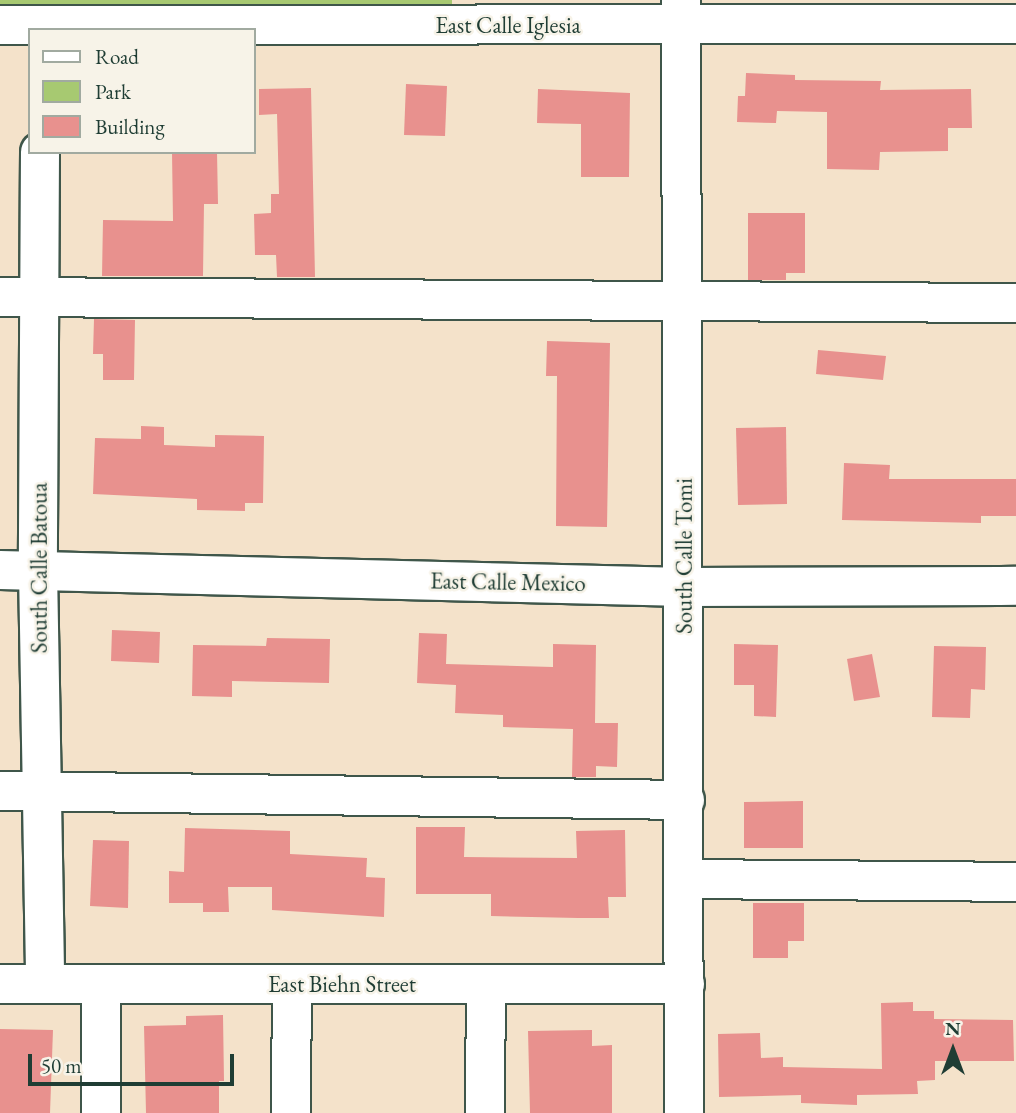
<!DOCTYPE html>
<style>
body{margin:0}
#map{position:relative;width:1016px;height:1113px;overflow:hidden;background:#f4e2ca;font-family:"EB Garamond",serif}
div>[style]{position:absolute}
.green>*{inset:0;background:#a7c971}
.building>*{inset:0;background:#e8918e}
.roads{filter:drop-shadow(2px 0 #3f564a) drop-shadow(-2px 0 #3f564a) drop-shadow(0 2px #3f564a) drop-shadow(0 -2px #3f564a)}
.minor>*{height:38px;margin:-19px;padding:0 19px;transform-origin:19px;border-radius:19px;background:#fff}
span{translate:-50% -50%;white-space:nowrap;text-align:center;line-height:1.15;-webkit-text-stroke:5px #f7f3e8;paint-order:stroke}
.street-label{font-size:23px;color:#1f3d34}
.legend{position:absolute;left:28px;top:28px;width:228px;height:126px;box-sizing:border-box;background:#f7f3e8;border:2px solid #a1aaa0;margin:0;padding:9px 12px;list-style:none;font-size:21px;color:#1f3d34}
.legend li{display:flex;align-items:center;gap:14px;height:35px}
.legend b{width:35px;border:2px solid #a1aaa0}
.north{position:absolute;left:918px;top:1015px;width:70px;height:70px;-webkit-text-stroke:5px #f7f3e8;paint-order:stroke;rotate:0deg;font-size:19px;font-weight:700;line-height:28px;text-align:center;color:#1f3d34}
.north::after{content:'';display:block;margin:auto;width:24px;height:32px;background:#1f3d34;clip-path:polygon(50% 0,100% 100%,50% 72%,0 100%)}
.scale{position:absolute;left:28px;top:1054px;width:206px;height:32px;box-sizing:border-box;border:4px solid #1f3d34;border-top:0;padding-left:9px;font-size:21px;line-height:24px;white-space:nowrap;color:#1f3d34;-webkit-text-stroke:5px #f7f3e8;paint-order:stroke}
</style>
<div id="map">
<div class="green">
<i style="clip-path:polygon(0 0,452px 0,452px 25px,0 25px)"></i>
</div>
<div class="building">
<i style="clip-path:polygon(746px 73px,795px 75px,795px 80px,881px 81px,880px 90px,971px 89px,972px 128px,948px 128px,948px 151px,880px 152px,879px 170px,827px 169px,827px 112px,777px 111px,776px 123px,737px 122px,738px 96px,745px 96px)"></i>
<i style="clip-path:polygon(406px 84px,447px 86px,445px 136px,404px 135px)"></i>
<i style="clip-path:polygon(311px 88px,315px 277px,277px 277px,276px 255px,255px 255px,254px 214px,271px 213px,271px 194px,279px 194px,277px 114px,259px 115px,259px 89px)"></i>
<i style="clip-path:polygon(538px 89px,630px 93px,629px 177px,581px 177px,581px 124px,537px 123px)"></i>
<i style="clip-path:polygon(172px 152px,217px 152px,218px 204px,204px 204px,203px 276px,102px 276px,103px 220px,173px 221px)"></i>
<i style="clip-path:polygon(748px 213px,805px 213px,805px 273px,786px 273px,786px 280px,748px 280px)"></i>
<i style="clip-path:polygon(94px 319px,135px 320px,134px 380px,103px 380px,103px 354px,93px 354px)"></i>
<i style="clip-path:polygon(547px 341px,610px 343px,607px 527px,556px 526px,557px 376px,546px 376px)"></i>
<i style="clip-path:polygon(818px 350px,886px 356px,883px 380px,816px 374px)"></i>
<i style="clip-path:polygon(141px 426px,164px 427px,164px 445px,215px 447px,215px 435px,264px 436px,263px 503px,245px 503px,245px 511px,197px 510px,197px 499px,93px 494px,95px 438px,141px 439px)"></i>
<i style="clip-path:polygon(786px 427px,787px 504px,738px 505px,736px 428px)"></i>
<i style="clip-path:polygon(844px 463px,890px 465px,889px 479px,1016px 479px,1016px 516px,981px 516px,981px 523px,842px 520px)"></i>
<i style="clip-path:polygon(112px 630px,160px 632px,159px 663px,111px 661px)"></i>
<i style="clip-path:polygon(419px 633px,447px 634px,446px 664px,553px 667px,553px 644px,596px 645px,595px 723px,618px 723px,617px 767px,596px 766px,596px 777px,572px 777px,573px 729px,503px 727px,503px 715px,455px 713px,456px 685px,417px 683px)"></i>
<i style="clip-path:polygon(267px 638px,330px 639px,329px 683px,232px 681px,232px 697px,192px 696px,193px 645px,266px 646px)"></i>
<i style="clip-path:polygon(734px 644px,778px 645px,776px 717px,754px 716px,754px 685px,734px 685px)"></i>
<i style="clip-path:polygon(934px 646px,986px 647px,985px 690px,971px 689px,970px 718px,932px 717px)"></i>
<i style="clip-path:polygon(872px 654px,880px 697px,854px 701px,847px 659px)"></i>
<i style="clip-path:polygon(803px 801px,803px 848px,744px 848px,744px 802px)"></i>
<i style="clip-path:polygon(416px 827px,465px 827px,464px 857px,577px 858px,576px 831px,625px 830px,626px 897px,608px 897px,609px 918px,578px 918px,491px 916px,491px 894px,416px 894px)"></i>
<i style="clip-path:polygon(185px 828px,290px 831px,290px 854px,367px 858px,366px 877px,385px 878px,384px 917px,272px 910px,272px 887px,228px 887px,229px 912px,203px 912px,203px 903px,169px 903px,169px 871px,184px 872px)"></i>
<i style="clip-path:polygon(93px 840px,129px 841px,128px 908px,90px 906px)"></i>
<i style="clip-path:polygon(753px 903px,804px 903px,804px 941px,788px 941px,788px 958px,753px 958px)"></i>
<i style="clip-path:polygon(913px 1002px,913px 1011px,934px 1011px,934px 1019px,1013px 1020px,1014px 1061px,935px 1061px,935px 1080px,917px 1081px,918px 1094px,857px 1095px,857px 1105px,801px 1103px,801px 1095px,719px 1097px,718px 1034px,760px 1033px,761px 1058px,783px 1057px,783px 1067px,882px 1069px,881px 1003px)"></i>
<i style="clip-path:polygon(223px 1015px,224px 1081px,219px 1081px,219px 1113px,146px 1113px,144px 1026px,186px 1025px,186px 1016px)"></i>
<i style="clip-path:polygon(0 1029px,53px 1030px,50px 1113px,0 1113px)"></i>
<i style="clip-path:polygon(592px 1030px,592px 1046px,612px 1045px,612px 1113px,530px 1113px,528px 1031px)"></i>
</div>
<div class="roads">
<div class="minor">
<i style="left:681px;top:0;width:1113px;rotate:89.85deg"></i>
<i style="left:0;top:25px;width:1016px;rotate:-0.06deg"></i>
<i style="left:40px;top:152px;width:418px;rotate:90.3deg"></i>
<i style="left:38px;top:570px;width:414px;rotate:89deg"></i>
<i style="left:0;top:297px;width:1016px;rotate:0.34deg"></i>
<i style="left:0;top:570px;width:685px;rotate:1.42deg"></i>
<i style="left:685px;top:587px;width:331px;rotate:-0.2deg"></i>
<i style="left:0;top:791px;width:685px;rotate:0.75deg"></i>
<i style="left:685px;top:879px;width:331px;rotate:0.5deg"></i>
<i style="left:0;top:984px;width:685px"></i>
<i style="left:101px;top:1113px;width:129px;rotate:-90deg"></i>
<i style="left:291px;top:1113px;width:129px;rotate:-89.6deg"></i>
<i style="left:485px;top:1113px;width:129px;rotate:-89.6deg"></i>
</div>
</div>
<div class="street-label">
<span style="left:508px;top:25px">East Calle Iglesia</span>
<span style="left:684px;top:556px;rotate:-90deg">South Calle Tomi</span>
<span style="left:39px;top:568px;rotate:-90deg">South Calle Batoua</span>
<span style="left:508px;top:582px;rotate:1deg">East Calle Mexico</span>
<span style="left:342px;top:984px">East Biehn Street</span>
</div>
<ul class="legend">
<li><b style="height:9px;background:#fff"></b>Road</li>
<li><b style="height:19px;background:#a7c971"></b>Park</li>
<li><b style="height:19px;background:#e8918e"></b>Building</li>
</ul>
<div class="north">N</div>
<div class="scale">50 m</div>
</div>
